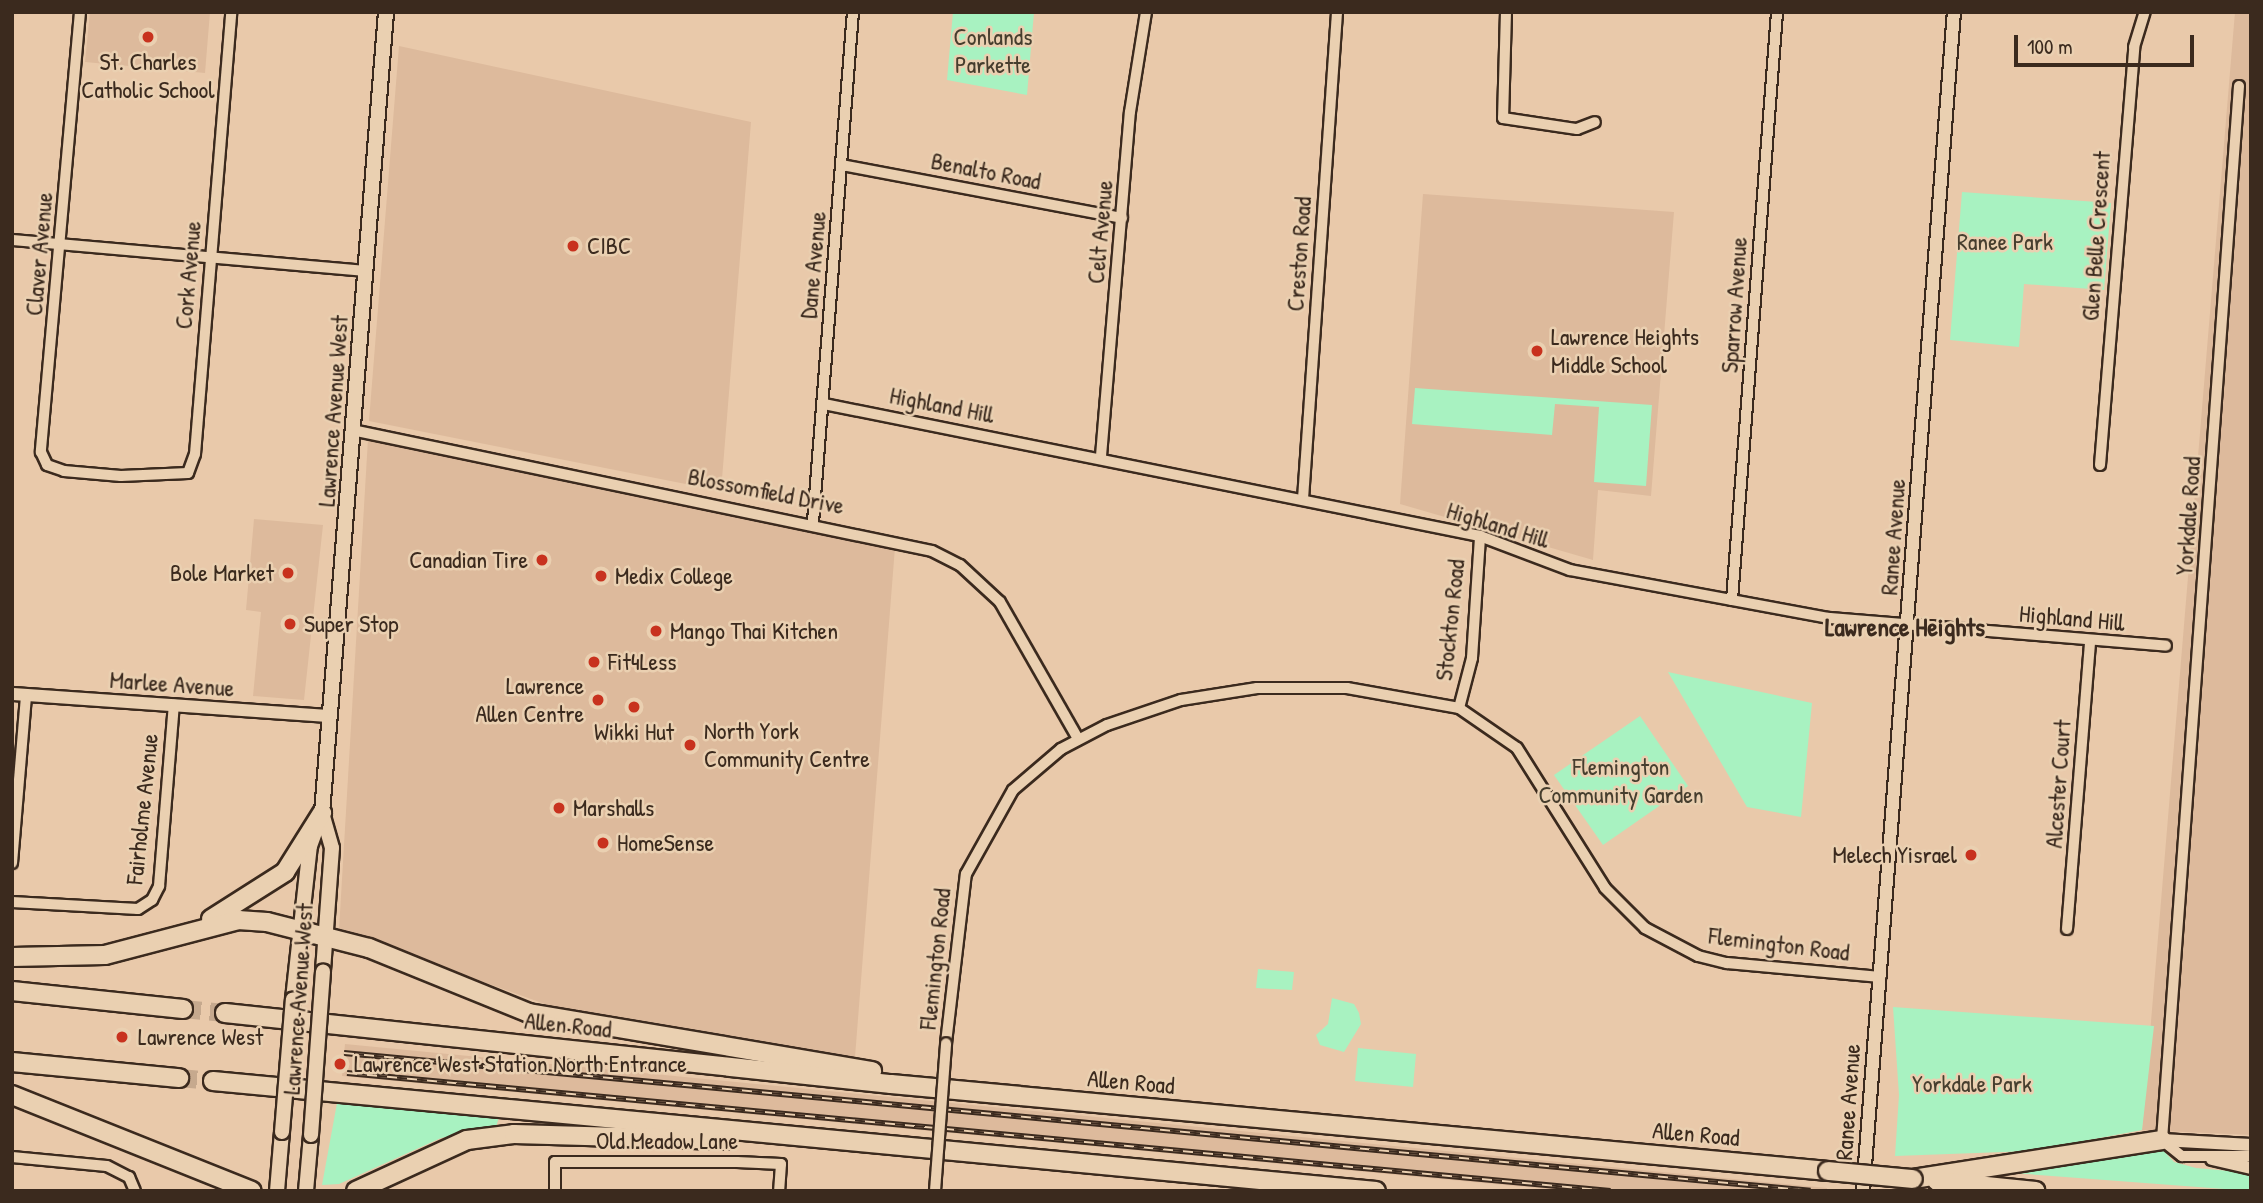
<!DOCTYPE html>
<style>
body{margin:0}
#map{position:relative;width:2263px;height:1203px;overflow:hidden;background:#e9c9aa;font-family:"Patrick Hand",sans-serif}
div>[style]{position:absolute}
.built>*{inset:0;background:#ddba9c}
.green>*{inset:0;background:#a8f2c1}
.motorway-tunnel>*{height:18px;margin-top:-9px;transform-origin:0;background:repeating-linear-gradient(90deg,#c6a98e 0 18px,transparent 0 27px)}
.roads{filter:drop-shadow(2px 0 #3b2a1e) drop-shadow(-2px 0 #3b2a1e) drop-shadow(0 2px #3b2a1e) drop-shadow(0 -2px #3b2a1e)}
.minor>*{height:10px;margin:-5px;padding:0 5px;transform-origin:5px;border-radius:5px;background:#ead0b1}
.tertiary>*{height:12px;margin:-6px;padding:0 6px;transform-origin:6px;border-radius:6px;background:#ead0b1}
.secondary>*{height:14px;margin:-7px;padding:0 7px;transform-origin:7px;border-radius:7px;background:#ead0b1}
.motorway>*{height:18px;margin:-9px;padding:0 9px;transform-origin:9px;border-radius:9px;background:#ead0b1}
.rail>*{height:6px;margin-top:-3px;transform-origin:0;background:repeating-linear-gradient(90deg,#ead0b1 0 10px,#3b2a1e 0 20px);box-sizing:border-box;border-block:2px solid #3b2a1e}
.bridges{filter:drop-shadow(2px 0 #3b2a1e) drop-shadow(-2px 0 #3b2a1e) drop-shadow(0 2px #3b2a1e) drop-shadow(0 -2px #3b2a1e)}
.minor-bridge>*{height:10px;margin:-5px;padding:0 5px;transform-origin:5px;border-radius:5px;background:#ead0b1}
.secondary-bridge>*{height:14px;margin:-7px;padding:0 7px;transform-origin:7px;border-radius:7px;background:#ead0b1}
.motorway-bridge>*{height:18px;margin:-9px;padding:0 9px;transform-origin:9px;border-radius:9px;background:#ead0b1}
.dots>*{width:19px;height:19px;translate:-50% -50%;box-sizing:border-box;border:4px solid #ead0b1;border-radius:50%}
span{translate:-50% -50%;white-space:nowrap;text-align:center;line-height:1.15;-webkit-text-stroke:5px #ead0b1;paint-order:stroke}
.park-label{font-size:24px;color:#463e2e}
.poi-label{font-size:24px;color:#3b2a1e}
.left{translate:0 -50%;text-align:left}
.right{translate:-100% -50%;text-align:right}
.street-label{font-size:24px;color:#3b2a1e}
.neighbourhood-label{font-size:26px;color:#3b2a1e;font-weight:700}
.frame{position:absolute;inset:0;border:14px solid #3b2a1e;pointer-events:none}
.scale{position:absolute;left:2014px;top:35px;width:180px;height:32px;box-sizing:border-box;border:4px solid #3b2a1e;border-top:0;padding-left:9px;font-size:21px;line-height:24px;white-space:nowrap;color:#3b2a1e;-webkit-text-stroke:5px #ead0b1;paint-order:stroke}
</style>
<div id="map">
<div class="built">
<i style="clip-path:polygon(90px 12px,210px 12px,205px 73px,85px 62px)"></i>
<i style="clip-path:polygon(2235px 12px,2251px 12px,2251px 1135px,2142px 1130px)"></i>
<i style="clip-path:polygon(399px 46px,751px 122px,721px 491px,369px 421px)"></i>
<i style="clip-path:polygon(1423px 194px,1674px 212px,1651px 496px,1598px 490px,1593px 560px,1400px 504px)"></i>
<i style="clip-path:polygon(368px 439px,895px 547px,855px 1057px,556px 1008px,339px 930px)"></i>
<i style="clip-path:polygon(254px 519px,323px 525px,304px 700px,253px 696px,261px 612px,246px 610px)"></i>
<i style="clip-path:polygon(345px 1044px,1827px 1188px,1827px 1191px,1570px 1191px,342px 1076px)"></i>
</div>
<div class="green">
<i style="clip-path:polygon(953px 12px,1034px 12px,1027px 95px,947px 80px)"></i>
<i style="clip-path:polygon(1962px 192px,2111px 203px,2104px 290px,2024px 284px,2019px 347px,1950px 340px)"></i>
<i style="clip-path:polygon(1415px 388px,1652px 405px,1646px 486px,1594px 482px,1599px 407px,1555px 404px,1552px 435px,1412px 424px)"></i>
<i style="clip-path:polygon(1668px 672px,1812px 703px,1801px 817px,1747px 807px)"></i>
<i style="clip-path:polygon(1640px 716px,1688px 786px,1603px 845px,1554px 775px)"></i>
<i style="clip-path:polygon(1258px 969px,1294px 972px,1292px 990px,1256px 988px)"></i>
<i style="clip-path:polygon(1332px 998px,1354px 1004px,1359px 1013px,1361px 1024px,1344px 1052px,1320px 1045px,1316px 1035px,1328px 1024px)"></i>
<i style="clip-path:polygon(1893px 1007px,2154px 1026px,2142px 1130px,2030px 1151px,1895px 1156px,1899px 1095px)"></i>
<i style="clip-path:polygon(1358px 1048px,1416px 1054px,1413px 1087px,1355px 1081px)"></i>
<i style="clip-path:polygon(337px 1103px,499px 1117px,496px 1127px,441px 1138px,339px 1184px,322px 1185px)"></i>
<i style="clip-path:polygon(2161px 1148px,2174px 1162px,2196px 1168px,2251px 1173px,2251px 1191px,2013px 1173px)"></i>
</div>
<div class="motorway-tunnel">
<i style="left:183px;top:1009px;width:42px;rotate:5.4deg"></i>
<i style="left:179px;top:1078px;width:34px;rotate:5deg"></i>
</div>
<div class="roads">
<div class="minor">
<i style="left:80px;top:12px;width:442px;rotate:95.1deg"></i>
<i style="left:41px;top:452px;width:14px;rotate:65deg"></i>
<i style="left:47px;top:465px;width:18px;rotate:19deg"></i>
<i style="left:64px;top:471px;width:57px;rotate:5deg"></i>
<i style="left:121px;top:476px;width:67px;rotate:-2.6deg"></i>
<i style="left:188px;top:473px;width:20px;rotate:-70deg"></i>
<i style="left:195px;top:454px;width:443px;rotate:-85.3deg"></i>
<i style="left:1506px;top:12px;width:106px;rotate:91.6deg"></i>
<i style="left:1503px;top:118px;width:75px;rotate:8.5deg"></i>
<i style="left:1577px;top:129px;width:19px;rotate:-21deg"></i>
<i style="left:2239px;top:86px;width:1057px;rotate:94.18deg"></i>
<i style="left:2162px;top:1140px;width:26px;rotate:39deg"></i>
<i style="left:2182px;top:1156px;width:69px"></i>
<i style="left:842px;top:165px;width:285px;rotate:10.7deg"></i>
<i style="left:12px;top:240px;width:356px;rotate:5deg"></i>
<i style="left:824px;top:404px;width:669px;rotate:11.38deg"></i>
<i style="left:1480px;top:536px;width:96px;rotate:20.7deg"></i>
<i style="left:1570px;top:570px;width:263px;rotate:10.5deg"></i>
<i style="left:1829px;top:618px;width:338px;rotate:4.7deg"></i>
<i style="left:352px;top:430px;width:592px;rotate:11.78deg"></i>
<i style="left:932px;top:551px;width:31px;rotate:27deg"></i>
<i style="left:960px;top:565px;width:54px;rotate:42.8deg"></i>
<i style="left:1000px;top:602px;width:158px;rotate:60.3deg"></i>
<i style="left:1101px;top:456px;width:345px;rotate:-85.2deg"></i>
<i style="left:1130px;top:112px;width:101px;rotate:-80.9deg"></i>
<i style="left:2100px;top:465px;width:419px;rotate:-85.3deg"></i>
<i style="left:2134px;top:47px;width:37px;rotate:-73deg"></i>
<i style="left:1303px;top:499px;width:488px;rotate:-86deg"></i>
<i style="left:813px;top:522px;width:512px;rotate:-85.52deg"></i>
<i style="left:1732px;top:600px;width:590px;rotate:-85.62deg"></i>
<i style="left:1459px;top:708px;width:52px;rotate:-75.4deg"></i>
<i style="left:1472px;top:658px;width:122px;rotate:-86.2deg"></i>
<i style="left:12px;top:863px;width:169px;rotate:-85.2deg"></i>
<i style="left:12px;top:902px;width:126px;rotate:3.2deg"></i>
<i style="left:138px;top:909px;width:17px;rotate:-33deg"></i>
<i style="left:152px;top:900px;width:16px;rotate:-63deg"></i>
<i style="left:159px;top:886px;width:182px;rotate:-85.3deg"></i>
<i style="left:2067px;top:929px;width:288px;rotate:-85.4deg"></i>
<i style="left:946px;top:1043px;width:170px;rotate:-83.3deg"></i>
<i style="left:966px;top:874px;width:96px;rotate:-60.8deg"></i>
<i style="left:1013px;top:790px;width:63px;rotate:-40.5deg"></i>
<i style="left:1061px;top:749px;width:52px;rotate:-27.6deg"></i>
<i style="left:1107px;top:725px;width:78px;rotate:-18.7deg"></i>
<i style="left:1181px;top:700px;width:77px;rotate:-9deg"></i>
<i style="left:1257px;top:688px;width:90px"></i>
<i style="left:1347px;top:688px;width:114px;rotate:10.1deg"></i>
<i style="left:1459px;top:708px;width:70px;rotate:34.6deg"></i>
<i style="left:1517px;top:748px;width:165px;rotate:57.8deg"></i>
<i style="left:1605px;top:888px;width:57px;rotate:45deg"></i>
<i style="left:1645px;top:928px;width:60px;rotate:27.8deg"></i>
<i style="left:1698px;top:956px;width:30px;rotate:14deg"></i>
<i style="left:1727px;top:963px;width:154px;rotate:5.2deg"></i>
<i style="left:12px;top:1157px;width:95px;rotate:5.4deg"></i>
<i style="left:107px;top:1166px;width:25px;rotate:27deg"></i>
<i style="left:129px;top:1177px;width:15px;rotate:67deg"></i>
<i style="left:555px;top:1191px;width:29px;rotate:-90deg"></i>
<i style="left:555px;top:1162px;width:182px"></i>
<i style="left:737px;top:1162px;width:44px;rotate:2.6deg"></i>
<i style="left:781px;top:1164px;width:27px;rotate:94deg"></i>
</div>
<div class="tertiary">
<i style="left:12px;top:694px;width:318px;rotate:4deg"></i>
<i style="left:2162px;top:1140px;width:89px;rotate:3.2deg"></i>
<i style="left:2212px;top:1159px;width:40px;rotate:13deg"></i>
<i style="left:1863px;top:1191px;width:1183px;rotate:-85.59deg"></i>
</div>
<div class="secondary">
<i style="left:322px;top:813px;width:36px;rotate:74deg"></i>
<i style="left:332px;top:848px;width:123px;rotate:94.2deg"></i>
<i style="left:293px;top:999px;width:154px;rotate:-83.7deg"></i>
<i style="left:310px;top:846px;width:35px;rotate:-70deg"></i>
<i style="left:322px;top:813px;width:804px;rotate:-85.43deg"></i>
<i style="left:277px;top:1191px;width:59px;rotate:-85.2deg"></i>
<i style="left:306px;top:1191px;width:56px;rotate:-84.9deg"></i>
</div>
<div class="motorway">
<i style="left:211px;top:919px;width:88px;rotate:-32.4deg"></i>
<i style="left:285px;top:872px;width:70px;rotate:-57.9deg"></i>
<i style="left:12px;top:957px;width:93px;rotate:-1.2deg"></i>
<i style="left:105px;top:955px;width:138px;rotate:-14.7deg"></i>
<i style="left:238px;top:920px;width:29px;rotate:4deg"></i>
<i style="left:267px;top:922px;width:105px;rotate:14.3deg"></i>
<i style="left:369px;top:948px;width:173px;rotate:22.1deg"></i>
<i style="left:529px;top:1013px;width:348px;rotate:9.6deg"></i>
<i style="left:12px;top:991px;width:172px;rotate:6deg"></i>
<i style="left:225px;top:1013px;width:670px;rotate:6.09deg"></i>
<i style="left:891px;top:1084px;width:941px;rotate:5.3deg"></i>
<i style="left:12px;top:1062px;width:168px;rotate:5.5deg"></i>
<i style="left:213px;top:1081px;width:1168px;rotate:5.4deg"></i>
<i style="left:12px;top:1095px;width:258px;rotate:21.8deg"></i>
<i style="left:1913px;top:1179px;width:252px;rotate:-8.9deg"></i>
<i style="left:1937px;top:1181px;width:99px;rotate:5.8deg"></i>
<i style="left:356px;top:1191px;width:122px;rotate:-24.7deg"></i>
<i style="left:467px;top:1140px;width:47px;rotate:-7.3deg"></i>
<i style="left:514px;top:1134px;width:213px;rotate:1.6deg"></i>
</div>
</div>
<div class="rail">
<i style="left:344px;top:1053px;width:1473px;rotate:5.37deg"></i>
<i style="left:347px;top:1073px;width:1269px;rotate:5.34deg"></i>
</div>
<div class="bridges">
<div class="minor-bridge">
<i style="left:935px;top:1191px;width:148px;rotate:-85.7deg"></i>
</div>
<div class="secondary-bridge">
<i style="left:282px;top:1132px;width:133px;rotate:-85.3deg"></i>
<i style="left:311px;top:1135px;width:164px;rotate:-85.8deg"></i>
</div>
<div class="motorway-bridge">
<i style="left:1828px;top:1171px;width:85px;rotate:5.4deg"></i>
</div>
</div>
<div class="dots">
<i style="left:148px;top:37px;background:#c8321e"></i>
<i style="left:573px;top:246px;background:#c8321e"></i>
<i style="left:1537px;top:351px;background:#c8321e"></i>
<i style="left:542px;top:560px;background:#c8321e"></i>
<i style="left:288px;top:573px;background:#c8321e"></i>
<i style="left:601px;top:576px;background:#c8321e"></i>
<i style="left:290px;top:624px;background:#c8321e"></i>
<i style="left:656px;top:631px;background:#c8321e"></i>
<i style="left:594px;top:662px;background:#c8321e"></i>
<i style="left:598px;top:700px;background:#c8321e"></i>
<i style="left:634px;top:707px;background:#c8321e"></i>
<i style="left:690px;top:745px;background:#c8321e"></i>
<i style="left:559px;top:808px;background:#c8321e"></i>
<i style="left:603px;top:843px;background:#c8321e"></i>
<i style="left:1971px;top:855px;background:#c8321e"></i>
<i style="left:122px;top:1037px;background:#c8321e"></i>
<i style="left:340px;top:1064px;background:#c8321e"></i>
</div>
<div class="park-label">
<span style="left:993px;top:51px">Conlands<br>Parkette</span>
<span style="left:2005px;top:242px">Ranee Park</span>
<span style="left:1621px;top:781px">Flemington<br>Community Garden</span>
<span style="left:1972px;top:1084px">Yorkdale Park</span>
</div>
<div class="poi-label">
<span style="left:148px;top:76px">St. Charles<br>Catholic School</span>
<span class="left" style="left:587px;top:246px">CIBC</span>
<span class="left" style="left:1551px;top:351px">Lawrence Heights<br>Middle School</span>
<span class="right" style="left:528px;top:560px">Canadian Tire</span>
<span class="right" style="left:274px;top:573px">Bole Market</span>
<span class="left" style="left:615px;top:576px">Medix College</span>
<span class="left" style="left:304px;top:624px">Super Stop</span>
<span class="left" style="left:670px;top:631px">Mango Thai Kitchen</span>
<span class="left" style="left:608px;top:662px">Fit4Less</span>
<span class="right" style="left:584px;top:700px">Lawrence<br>Allen Centre</span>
<span class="left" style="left:704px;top:745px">North York<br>Community Centre</span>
<span style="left:634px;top:732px">Wikki Hut</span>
<span class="left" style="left:573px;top:808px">Marshalls</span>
<span class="left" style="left:617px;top:843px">HomeSense</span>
<span class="right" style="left:1957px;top:855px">Melech Yisrael</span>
<span class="left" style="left:138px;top:1037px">Lawrence West</span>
<span class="left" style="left:354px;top:1064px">Lawrence West Station North Entrance</span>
</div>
<div class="street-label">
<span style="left:986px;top:171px;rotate:11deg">Benalto Road</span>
<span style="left:1100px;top:232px;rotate:-85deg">Celt Avenue</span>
<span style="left:2096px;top:236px;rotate:-86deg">Glen Belle Crescent</span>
<span style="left:39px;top:254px;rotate:-85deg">Claver Avenue</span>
<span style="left:1299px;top:254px;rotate:-86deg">Creston Road</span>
<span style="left:813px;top:265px;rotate:-85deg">Dane Avenue</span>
<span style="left:188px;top:275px;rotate:-85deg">Cork Avenue</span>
<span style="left:1734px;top:305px;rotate:-86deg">Sparrow Avenue</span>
<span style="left:942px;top:405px;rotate:11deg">Highland Hill</span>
<span style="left:333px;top:411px;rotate:-86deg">Lawrence Avenue West</span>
<span style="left:766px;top:491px;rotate:11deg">Blossomfield Drive</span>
<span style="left:2188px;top:516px;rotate:-86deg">Yorkdale Road</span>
<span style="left:1498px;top:525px;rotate:17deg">Highland Hill</span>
<span style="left:1893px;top:537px;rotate:-86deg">Ranee Avenue</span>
<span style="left:2072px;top:618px;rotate:5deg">Highland Hill</span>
<span style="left:1450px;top:620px;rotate:-84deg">Stockton Road</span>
<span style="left:172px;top:684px;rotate:4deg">Marlee Avenue</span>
<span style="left:2058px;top:784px;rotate:-86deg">Alcester Court</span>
<span style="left:142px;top:809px;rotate:-84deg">Fairholme Avenue</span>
<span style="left:1779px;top:944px;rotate:7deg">Flemington Road</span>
<span style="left:935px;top:959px;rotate:-84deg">Flemington Road</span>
<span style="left:298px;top:999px;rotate:-86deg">Lawrence Avenue West</span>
<span style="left:568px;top:1025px;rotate:6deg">Allen Road</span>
<span style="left:1131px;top:1082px;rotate:5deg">Allen Road</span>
<span style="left:1848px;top:1102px;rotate:-86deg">Ranee Avenue</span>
<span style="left:1696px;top:1134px;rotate:5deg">Allen Road</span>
<span style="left:667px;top:1141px">Old Meadow Lane</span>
</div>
<div class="neighbourhood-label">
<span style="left:1905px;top:627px">Lawrence Heights</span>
</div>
<div class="frame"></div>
<div class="scale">100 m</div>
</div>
